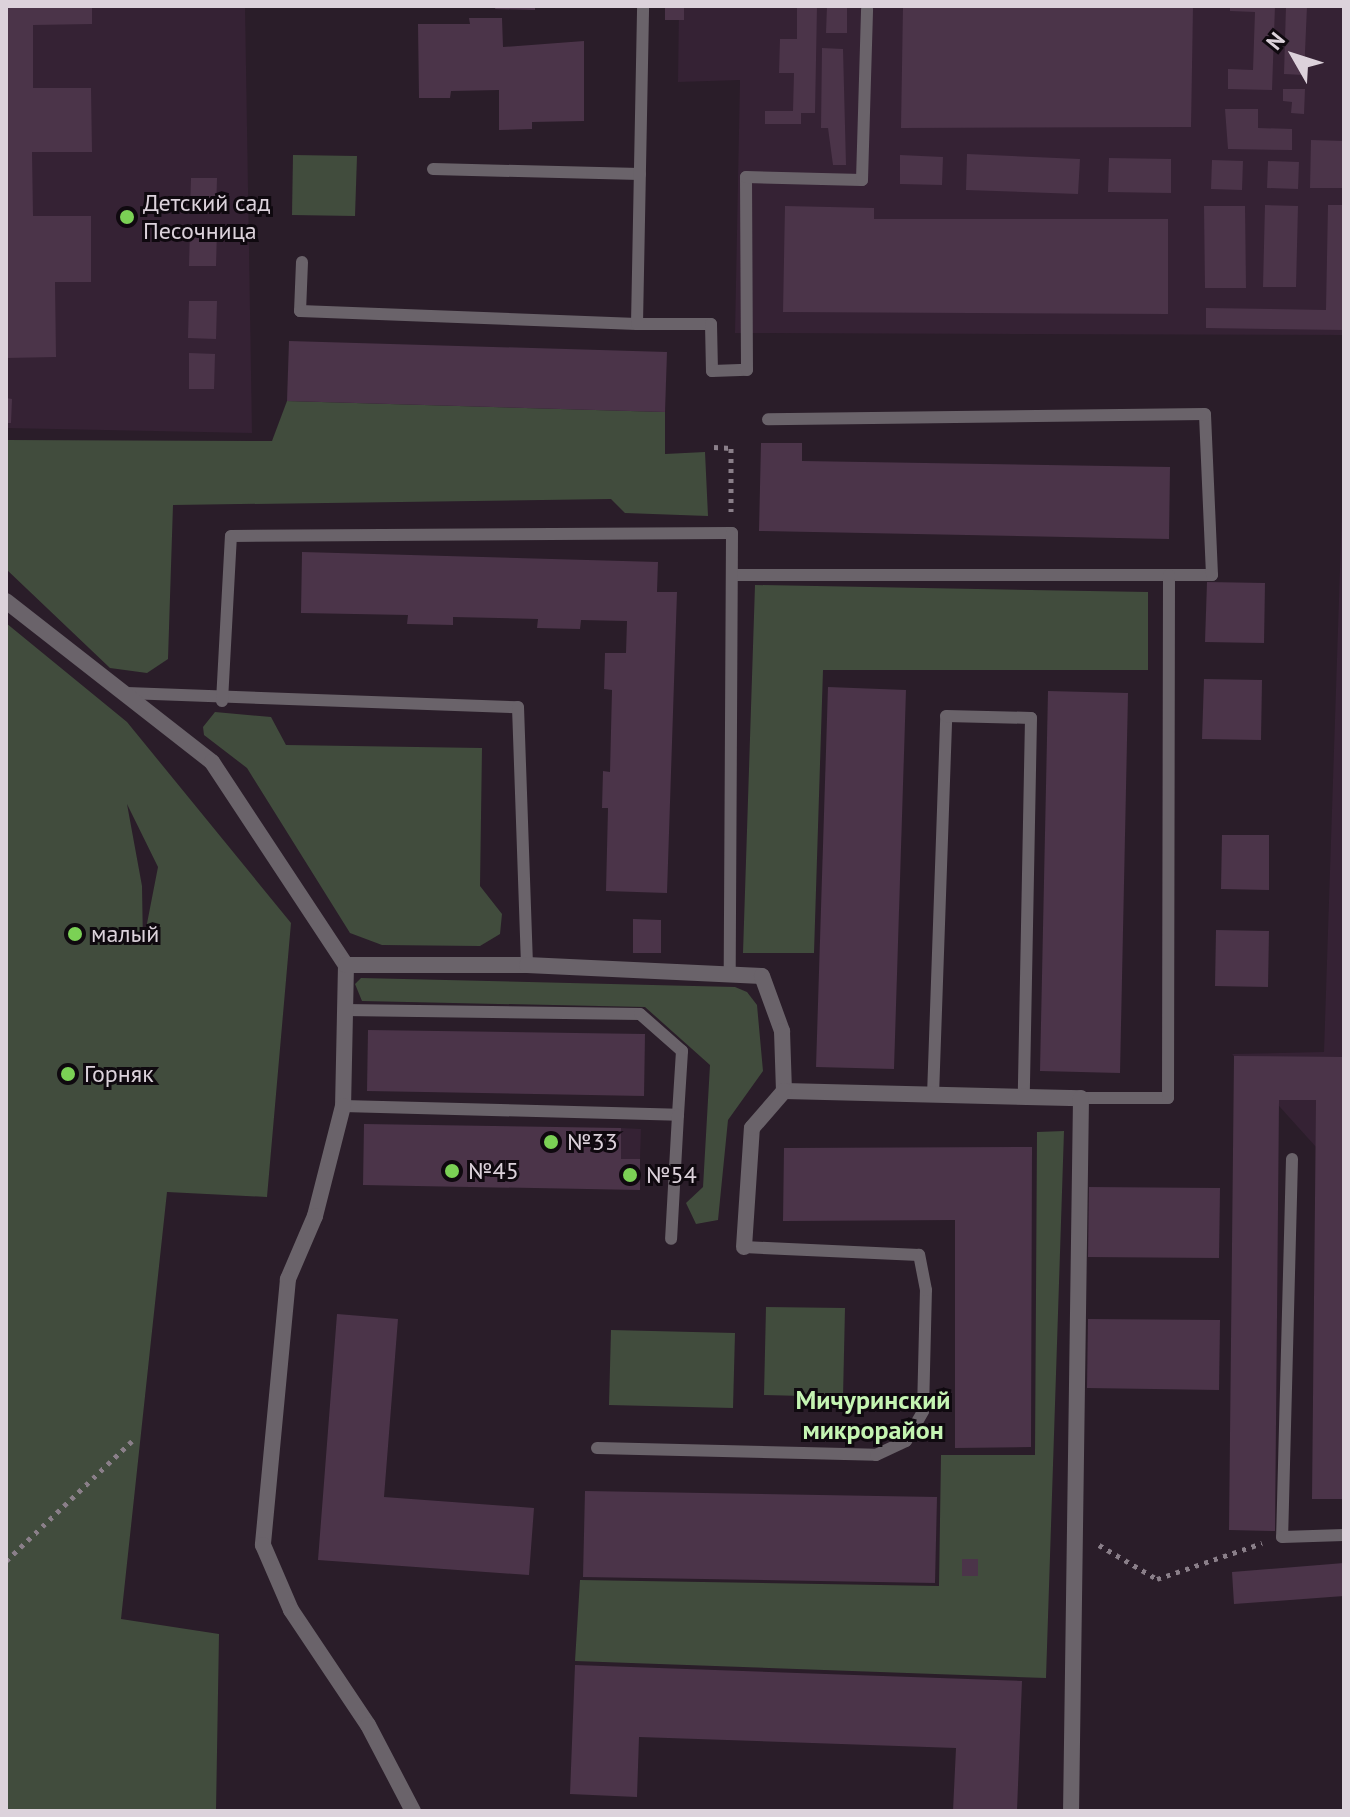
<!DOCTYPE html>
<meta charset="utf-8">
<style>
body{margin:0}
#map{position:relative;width:1350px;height:1817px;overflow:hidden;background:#2a1d29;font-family:"PT Sans",sans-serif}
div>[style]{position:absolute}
.built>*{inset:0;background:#352234}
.green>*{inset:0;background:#414c3d}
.building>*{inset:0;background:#4b3449}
.path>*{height:5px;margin-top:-2.5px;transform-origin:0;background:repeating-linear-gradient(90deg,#8a7f89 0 4px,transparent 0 10px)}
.lane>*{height:12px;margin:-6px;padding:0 6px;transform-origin:6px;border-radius:6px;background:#6a636a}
.street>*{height:16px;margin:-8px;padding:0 8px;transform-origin:8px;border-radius:8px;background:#6a636a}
.dots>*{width:22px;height:22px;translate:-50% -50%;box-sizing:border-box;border:4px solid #0f090f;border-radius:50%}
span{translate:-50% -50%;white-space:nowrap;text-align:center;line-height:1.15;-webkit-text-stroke:6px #0f090f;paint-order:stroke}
.poi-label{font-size:24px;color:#dcd2db}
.left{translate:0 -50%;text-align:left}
.neighbourhood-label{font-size:26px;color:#c4f4b2;font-weight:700}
.frame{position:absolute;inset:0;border:8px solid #dcd2db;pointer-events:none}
.north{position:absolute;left:1254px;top:16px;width:80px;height:80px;-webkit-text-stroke:6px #0f090f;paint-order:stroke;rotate:309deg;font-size:22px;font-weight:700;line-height:32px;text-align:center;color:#dcd2db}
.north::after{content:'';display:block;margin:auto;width:28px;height:36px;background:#dcd2db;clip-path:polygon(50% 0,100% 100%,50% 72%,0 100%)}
</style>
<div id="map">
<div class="built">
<i style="clip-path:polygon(6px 6px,245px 6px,252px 433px,6px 428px)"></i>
<i style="clip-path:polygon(679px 6px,1344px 6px,1344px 335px,735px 333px,740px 80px,678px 82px)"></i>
<i style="clip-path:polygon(1344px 448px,1344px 1178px,1232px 1054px,1324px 1052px)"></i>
<i style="clip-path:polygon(621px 1128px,641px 1129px,640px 1159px,620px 1159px)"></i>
</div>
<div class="green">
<i style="clip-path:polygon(293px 155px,357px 156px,355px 216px,292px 215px)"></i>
<i style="clip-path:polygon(287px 401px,665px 412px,665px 454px,705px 452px,708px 516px,625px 513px,611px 499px,173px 505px,168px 659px,147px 673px,110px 668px,6px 569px,6px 440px,272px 441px)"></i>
<i style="clip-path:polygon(755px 585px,1148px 592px,1148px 670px,823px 670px,814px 953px,743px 953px)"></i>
<i style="clip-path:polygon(evenodd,6px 623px,127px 722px,291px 923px,267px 1197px,167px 1192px,121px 1619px,219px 1634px,216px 1811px,6px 1811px,6px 623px,127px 804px,158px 867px,143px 944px,142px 886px,127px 804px)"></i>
<i style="clip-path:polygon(215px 712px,271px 717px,286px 745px,482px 748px,480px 886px,502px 914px,500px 934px,480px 946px,382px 945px,350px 933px,247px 768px,204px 735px,203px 727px)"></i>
<i style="clip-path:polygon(361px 978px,735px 987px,747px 992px,757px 1005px,763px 1071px,728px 1120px,718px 1220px,696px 1224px,686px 1203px,703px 1187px,710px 1065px,645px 1007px,362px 1001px,355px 984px)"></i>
<i style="clip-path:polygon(1064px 1131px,1046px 1678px,575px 1661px,580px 1580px,939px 1586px,941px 1455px,1035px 1455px,1037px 1132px)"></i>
<i style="clip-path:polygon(766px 1307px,845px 1308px,843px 1397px,764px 1395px)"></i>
<i style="clip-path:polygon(611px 1330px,735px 1333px,733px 1408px,609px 1405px)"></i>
</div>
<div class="building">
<i style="clip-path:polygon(6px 6px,92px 6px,92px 24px,33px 25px,33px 88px,91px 88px,92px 152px,32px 152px,33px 216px,91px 216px,91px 282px,55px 282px,56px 357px,6px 358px)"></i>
<i style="clip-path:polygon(496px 6px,535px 6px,535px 10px,495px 9px)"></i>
<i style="clip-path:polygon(665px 6px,684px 6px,684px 20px,665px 20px)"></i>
<i style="clip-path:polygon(797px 6px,817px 6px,815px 113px,801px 113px,801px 124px,765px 124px,765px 111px,793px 111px,794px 73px,779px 73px,780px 39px,797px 39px)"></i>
<i style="clip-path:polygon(827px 6px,847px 6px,847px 33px,826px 33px)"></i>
<i style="clip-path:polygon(903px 6px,1193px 6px,1191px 127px,901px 128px)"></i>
<i style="clip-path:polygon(1230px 6px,1275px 6px,1272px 90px,1228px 89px,1228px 69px,1253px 70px,1255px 12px,1230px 11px)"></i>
<i style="clip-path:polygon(1286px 6px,1307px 6px,1304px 75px,1284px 74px)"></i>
<i style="clip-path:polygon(469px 18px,502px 18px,503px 47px,584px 41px,584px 121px,532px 122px,532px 129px,499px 130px,499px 90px,451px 91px,450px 98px,419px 98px,418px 24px,470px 24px)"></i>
<i style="clip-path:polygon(822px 48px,843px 49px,846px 165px,833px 165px,828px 128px,821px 128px)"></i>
<i style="clip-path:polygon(1283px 89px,1305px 89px,1304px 114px,1291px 113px,1292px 102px,1283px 101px)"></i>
<i style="clip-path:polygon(1225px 109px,1258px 109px,1258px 128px,1292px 129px,1292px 150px,1228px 149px)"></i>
<i style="clip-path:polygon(1311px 140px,1344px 141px,1344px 188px,1310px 188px)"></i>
<i style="clip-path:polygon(967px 154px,1080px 159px,1078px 194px,966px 190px)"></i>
<i style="clip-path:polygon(900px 155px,943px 157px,942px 185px,900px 184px)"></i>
<i style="clip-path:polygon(1109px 158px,1171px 159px,1171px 193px,1108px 192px)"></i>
<i style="clip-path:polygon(1212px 160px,1243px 161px,1242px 190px,1211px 189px)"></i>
<i style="clip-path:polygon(1268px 161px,1299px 162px,1298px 189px,1267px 188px)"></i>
<i style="clip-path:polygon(191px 178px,217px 178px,216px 214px,190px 213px)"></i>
<i style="clip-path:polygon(1265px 205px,1298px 206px,1296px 287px,1263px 287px)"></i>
<i style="clip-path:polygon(1328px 205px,1344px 205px,1344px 330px,1206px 328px,1206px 308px,1326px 310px)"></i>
<i style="clip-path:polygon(785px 206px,874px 208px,874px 219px,1168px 219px,1168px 314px,783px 312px)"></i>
<i style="clip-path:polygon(1204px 206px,1245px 206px,1246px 288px,1205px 288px)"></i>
<i style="clip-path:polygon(190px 230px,217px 230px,216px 266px,189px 266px)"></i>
<i style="clip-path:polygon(189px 301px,217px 301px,216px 339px,188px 338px)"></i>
<i style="clip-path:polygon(289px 341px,667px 352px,665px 412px,287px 401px)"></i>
<i style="clip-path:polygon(189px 353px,215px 354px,214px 389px,189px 389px)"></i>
<i style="clip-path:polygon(6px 398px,12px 399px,11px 423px,6px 423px)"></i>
<i style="clip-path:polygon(761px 443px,802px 443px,802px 461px,1170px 467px,1169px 539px,759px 531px)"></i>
<i style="clip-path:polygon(302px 552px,658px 562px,657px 592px,677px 592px,667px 893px,606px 891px,608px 808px,602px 808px,603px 771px,610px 772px,612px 690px,604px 689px,605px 653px,626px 653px,627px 621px,581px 620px,580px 629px,537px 628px,538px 619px,453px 617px,453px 625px,407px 624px,408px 615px,301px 613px)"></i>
<i style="clip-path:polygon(1207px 582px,1265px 583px,1264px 643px,1205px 642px)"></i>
<i style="clip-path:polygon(1204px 679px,1262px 680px,1261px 740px,1202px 739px)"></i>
<i style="clip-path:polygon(828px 687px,906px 690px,894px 1069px,816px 1067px)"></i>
<i style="clip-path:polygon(1048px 691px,1128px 693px,1120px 1073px,1040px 1071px)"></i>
<i style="clip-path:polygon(1222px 835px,1269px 835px,1269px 890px,1221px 889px)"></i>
<i style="clip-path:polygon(633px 919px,661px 920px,661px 953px,633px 953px)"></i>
<i style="clip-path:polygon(1216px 930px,1269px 931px,1268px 987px,1215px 986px)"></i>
<i style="clip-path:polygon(368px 1030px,645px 1034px,644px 1096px,367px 1091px)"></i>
<i style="clip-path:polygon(1234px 1056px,1344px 1057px,1344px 1499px,1312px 1499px,1316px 1100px,1279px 1100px,1275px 1531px,1229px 1530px)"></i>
<i style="clip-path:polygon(364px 1124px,621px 1128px,621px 1159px,640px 1159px,640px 1190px,363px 1185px)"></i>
<i style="clip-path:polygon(1032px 1147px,1031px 1447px,955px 1448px,955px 1220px,783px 1221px,784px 1148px)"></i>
<i style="clip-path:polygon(1089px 1187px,1220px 1188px,1219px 1258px,1088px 1257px)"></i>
<i style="clip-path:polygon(337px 1314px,398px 1319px,384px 1497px,534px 1508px,529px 1575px,318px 1560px)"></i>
<i style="clip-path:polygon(1088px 1319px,1220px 1320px,1219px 1390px,1087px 1388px)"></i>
<i style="clip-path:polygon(585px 1491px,937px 1497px,935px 1583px,583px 1577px)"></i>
<i style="clip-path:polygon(962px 1559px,978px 1559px,978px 1576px,962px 1576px)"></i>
<i style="clip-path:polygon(1344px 1563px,1344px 1596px,1234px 1604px,1232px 1572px)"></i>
<i style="clip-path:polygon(575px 1665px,1022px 1681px,1017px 1811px,953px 1811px,956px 1748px,639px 1737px,637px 1797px,570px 1794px)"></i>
</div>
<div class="path">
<i style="left:714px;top:447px;width:17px;rotate:3deg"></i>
<i style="left:731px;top:448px;width:64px;rotate:90deg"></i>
<i style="left:1099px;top:1545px;width:67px;rotate:30.4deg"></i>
<i style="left:1157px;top:1579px;width:111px;rotate:-18.9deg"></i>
<i style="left:6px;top:1561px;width:174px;rotate:-43.6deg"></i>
</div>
<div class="lane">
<i style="left:433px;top:169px;width:207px;rotate:1.4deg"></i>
<i style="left:302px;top:262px;width:49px;rotate:92.3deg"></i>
<i style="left:300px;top:311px;width:337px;rotate:2.2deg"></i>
<i style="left:637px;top:324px;width:318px;rotate:-88.9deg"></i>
<i style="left:637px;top:324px;width:74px"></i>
<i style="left:711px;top:324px;width:47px;rotate:88.8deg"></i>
<i style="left:712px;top:371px;width:35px;rotate:-2deg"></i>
<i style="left:747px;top:370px;width:193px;rotate:-90.3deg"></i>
<i style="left:746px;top:177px;width:116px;rotate:1.5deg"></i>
<i style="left:862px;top:180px;width:171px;rotate:-88.3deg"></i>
<i style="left:732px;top:575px;width:480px"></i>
<i style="left:1212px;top:575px;width:161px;rotate:-92.5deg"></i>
<i style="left:1205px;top:414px;width:437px;rotate:179.3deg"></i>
<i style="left:127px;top:693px;width:391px;rotate:2.1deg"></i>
<i style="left:518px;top:707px;width:258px;rotate:88deg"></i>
<i style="left:222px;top:701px;width:165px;rotate:-86.9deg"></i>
<i style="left:231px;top:536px;width:501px;rotate:-0.34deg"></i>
<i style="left:732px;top:533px;width:438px;rotate:90.3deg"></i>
<i style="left:345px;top:1010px;width:295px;rotate:0.8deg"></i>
<i style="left:640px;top:1014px;width:56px;rotate:41.4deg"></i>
<i style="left:682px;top:1051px;width:64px;rotate:93.6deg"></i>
<i style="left:933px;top:1096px;width:380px;rotate:-88deg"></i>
<i style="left:946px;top:716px;width:85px;rotate:1.3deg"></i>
<i style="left:1031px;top:718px;width:380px;rotate:91.1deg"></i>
<i style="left:1081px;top:1098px;width:87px"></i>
<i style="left:1168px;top:1098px;width:523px;rotate:-89.89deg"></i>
<i style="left:343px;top:1106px;width:335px;rotate:1.5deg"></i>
<i style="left:678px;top:1115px;width:124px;rotate:93.2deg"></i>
<i style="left:1292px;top:1159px;width:378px;rotate:91.5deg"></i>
<i style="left:1282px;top:1537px;width:62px;rotate:-1.8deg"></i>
<i style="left:597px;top:1448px;width:279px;rotate:1.4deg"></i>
<i style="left:876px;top:1455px;width:33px;rotate:-25deg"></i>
<i style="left:906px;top:1441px;width:34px;rotate:-60deg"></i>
<i style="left:923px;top:1411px;width:121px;rotate:-88.6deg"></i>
<i style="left:926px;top:1290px;width:36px;rotate:-101deg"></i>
<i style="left:919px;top:1255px;width:175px;rotate:-177.4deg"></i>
</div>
<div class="street">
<i style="left:6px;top:601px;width:261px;rotate:38deg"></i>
<i style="left:212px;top:762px;width:243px;rotate:56.6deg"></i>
<i style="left:346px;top:965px;width:141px;rotate:91.2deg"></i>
<i style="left:343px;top:1106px;width:114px;rotate:104.3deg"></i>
<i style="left:315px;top:1216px;width:69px;rotate:113.2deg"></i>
<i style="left:288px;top:1279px;width:267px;rotate:95.4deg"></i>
<i style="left:263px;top:1545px;width:71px;rotate:66.7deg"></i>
<i style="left:291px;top:1610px;width:138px;rotate:56.2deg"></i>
<i style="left:368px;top:1725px;width:97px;rotate:62.4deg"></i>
<i style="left:346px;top:965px;width:181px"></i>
<i style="left:527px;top:965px;width:235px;rotate:2.7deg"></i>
<i style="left:762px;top:976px;width:59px;rotate:70deg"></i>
<i style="left:782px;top:1031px;width:60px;rotate:88.1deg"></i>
<i style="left:784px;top:1091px;width:297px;rotate:1.4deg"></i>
<i style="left:1081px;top:1098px;width:713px;rotate:90.8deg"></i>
<i style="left:744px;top:1247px;width:119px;rotate:-86.2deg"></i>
<i style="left:752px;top:1128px;width:49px;rotate:-49.1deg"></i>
</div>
<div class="dots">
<i style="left:127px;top:217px;background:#7bd155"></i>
<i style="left:75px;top:934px;background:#7bd155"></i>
<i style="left:68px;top:1074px;background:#7bd155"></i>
<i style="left:551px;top:1142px;background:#7bd155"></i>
<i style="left:452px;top:1171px;background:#7bd155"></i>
<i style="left:630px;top:1175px;background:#7bd155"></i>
</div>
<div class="poi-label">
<span class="left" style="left:143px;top:217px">Детский сад<br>Песочница</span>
<span class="left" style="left:91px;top:934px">малый</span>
<span class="left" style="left:84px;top:1074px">Горняк</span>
<span class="left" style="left:567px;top:1142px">№33</span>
<span class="left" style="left:468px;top:1171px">№45</span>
<span class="left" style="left:646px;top:1175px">№54</span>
</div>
<div class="neighbourhood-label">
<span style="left:873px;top:1415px">Мичуринский<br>микрорайон</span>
</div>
<div class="frame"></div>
<div class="north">N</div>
</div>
